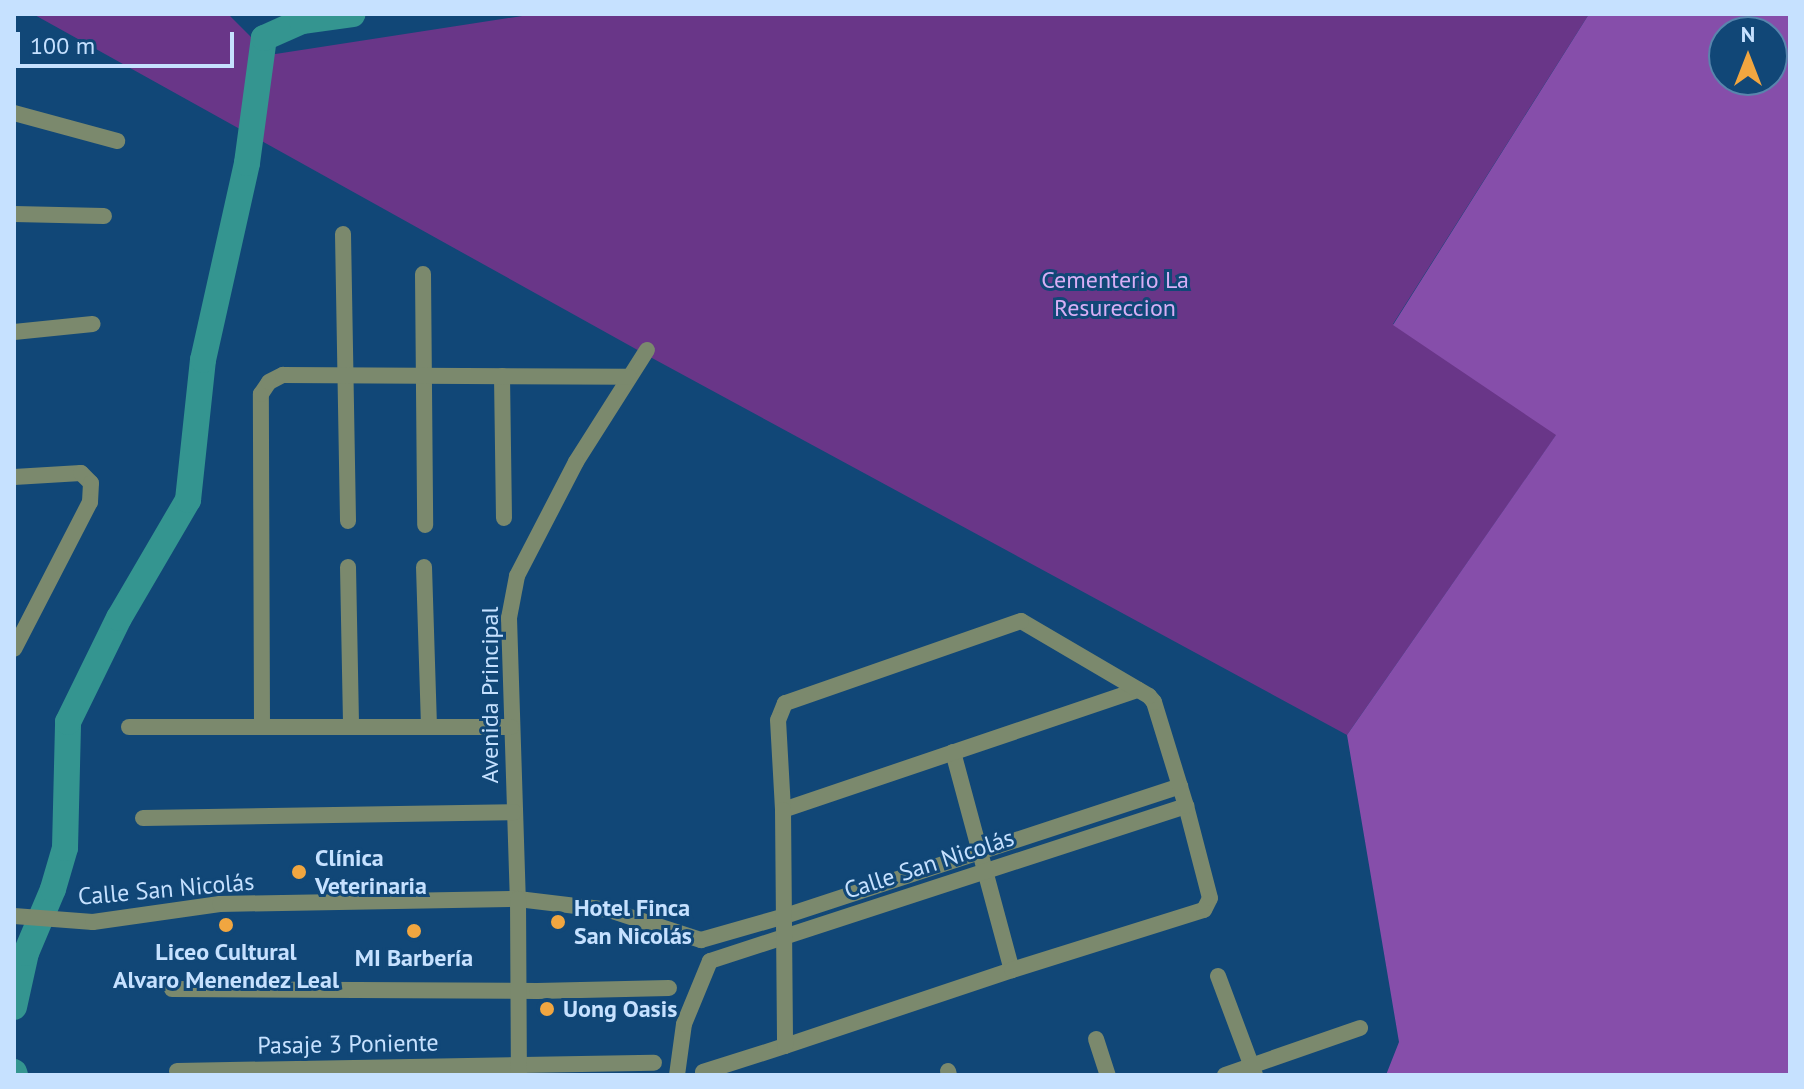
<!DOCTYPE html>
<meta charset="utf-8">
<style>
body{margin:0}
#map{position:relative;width:1804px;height:1089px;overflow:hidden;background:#114777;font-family:"PT Sans",sans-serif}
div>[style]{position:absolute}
.green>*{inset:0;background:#693688}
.forest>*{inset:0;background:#864eaa}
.river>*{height:26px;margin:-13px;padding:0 13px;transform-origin:13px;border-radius:13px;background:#349590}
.minor>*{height:16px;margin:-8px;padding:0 8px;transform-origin:8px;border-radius:8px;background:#7b896d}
.tertiary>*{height:16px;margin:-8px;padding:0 8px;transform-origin:8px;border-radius:8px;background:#7b896d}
.dots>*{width:22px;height:22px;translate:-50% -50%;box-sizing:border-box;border:4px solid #114777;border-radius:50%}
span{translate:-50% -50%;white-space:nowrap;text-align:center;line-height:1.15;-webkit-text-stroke:6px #114777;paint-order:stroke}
.park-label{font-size:24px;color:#d7aef5}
.street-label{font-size:24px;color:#c6e1ff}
.poi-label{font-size:24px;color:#c6e1ff;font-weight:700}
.left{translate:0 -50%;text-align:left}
.frame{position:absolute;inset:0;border:16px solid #c6e1ff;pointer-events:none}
.north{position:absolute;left:1708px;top:16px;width:80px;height:80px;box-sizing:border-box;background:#114777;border:2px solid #5985ad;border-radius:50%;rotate:0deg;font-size:22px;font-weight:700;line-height:32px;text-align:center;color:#c6e1ff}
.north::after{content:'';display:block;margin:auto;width:28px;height:36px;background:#f1a640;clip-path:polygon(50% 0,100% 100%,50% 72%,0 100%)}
.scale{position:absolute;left:16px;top:32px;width:218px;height:36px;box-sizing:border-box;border:4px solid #c6e1ff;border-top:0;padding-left:10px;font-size:24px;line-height:28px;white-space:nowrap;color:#c6e1ff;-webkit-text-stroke:6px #114777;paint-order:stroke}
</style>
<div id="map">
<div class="green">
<i style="clip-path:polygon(33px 14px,228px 14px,269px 55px,535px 14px,1589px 14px,1393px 324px,1557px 434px,1347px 735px,652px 358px)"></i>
</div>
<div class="forest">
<i style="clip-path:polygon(evenodd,1589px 14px,1790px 14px,1790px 1075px,1386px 1075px,1399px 1042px,1347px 735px,1556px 435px,1393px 325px,1589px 14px,1724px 32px,1772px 32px,1772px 80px,1724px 80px,1724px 32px)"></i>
</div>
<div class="river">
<i style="left:14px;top:1007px;width:55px;rotate:-77.5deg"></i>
<i style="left:26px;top:953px;width:69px;rotate:-67.1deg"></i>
<i style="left:53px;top:889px;width:43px;rotate:-73.7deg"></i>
<i style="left:65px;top:848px;width:126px;rotate:-88.6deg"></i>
<i style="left:68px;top:722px;width:116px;rotate:-63.9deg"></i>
<i style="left:119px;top:618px;width:137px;rotate:-59.7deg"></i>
<i style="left:188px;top:500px;width:141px;rotate:-83.9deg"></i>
<i style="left:203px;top:360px;width:202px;rotate:-77.4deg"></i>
<i style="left:247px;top:163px;width:126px;rotate:-82.3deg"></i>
<i style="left:264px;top:38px;width:42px;rotate:-24.1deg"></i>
<i style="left:302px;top:21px;width:51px;rotate:-7.8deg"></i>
<i style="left:14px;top:1072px;width:3px;rotate:72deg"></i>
</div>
<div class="minor">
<i style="left:14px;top:113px;width:107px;rotate:15.2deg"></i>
<i style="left:14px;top:214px;width:90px;rotate:1.3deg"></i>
<i style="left:343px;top:234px;width:287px;rotate:89deg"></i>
<i style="left:423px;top:274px;width:251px;rotate:89.5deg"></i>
<i style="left:14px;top:332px;width:79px;rotate:-5.8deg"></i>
<i style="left:647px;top:350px;width:133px;rotate:122.4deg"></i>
<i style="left:576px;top:462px;width:128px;rotate:117.4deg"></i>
<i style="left:517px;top:576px;width:43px;rotate:100.8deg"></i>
<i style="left:509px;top:618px;width:281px;rotate:88.2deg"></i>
<i style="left:518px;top:899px;width:92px;rotate:6.9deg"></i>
<i style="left:609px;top:910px;width:97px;rotate:18.1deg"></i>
<i style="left:701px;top:940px;width:87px;rotate:-15.9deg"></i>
<i style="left:785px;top:916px;width:416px;rotate:-18.2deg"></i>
<i style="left:502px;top:376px;width:142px;rotate:89.2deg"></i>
<i style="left:14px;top:477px;width:67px;rotate:-3.4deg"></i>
<i style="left:81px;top:473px;width:14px;rotate:45deg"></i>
<i style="left:91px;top:483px;width:19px;rotate:93deg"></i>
<i style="left:90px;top:502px;width:165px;rotate:117.3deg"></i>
<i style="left:348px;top:567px;width:158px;rotate:88.9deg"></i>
<i style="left:424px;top:567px;width:159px;rotate:88.2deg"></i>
<i style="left:262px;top:725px;width:331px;rotate:-90.2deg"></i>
<i style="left:261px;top:394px;width:14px;rotate:-56deg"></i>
<i style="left:269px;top:382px;width:16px;rotate:-27deg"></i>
<i style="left:283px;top:375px;width:346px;rotate:0.3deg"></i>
<i style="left:129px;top:727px;width:382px"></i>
<i style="left:953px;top:752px;width:226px;rotate:74.9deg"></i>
<i style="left:783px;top:810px;width:375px;rotate:-18.7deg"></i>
<i style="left:143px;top:818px;width:371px;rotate:-0.9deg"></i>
<i style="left:710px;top:961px;width:501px;rotate:-18.04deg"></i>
<i style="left:1218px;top:976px;width:106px;rotate:69.5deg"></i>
<i style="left:172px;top:989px;width:365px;rotate:0.3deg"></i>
<i style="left:537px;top:991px;width:132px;rotate:-1.3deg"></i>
<i style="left:1096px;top:1039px;width:38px;rotate:72deg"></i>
<i style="left:177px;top:1071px;width:477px;rotate:-1deg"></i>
<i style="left:948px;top:1071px;width:4px;rotate:76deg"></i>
<i style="left:703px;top:1072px;width:86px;rotate:-17.6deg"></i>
<i style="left:785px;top:1046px;width:239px;rotate:-18.5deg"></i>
<i style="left:1012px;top:970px;width:201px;rotate:-17.4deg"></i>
<i style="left:1204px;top:910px;width:13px;rotate:-63deg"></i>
<i style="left:1210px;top:898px;width:95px;rotate:-104.6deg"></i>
<i style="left:1186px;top:806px;width:109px;rotate:-107.1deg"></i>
<i style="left:1154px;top:702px;width:8px;rotate:-130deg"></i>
<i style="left:1149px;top:696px;width:148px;rotate:-149.6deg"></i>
<i style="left:1021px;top:621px;width:250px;rotate:160.8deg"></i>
<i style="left:785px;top:703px;width:18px;rotate:112deg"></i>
<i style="left:778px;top:720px;width:90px;rotate:86.8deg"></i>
<i style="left:783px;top:810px;width:236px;rotate:89.5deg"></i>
<i style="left:677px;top:1075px;width:51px;rotate:-82.2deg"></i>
<i style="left:684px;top:1024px;width:68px;rotate:-67.6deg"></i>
<i style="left:1225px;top:1075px;width:143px;rotate:-19.2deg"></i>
</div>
<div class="tertiary">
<i style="left:14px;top:916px;width:79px;rotate:4.3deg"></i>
<i style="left:93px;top:922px;width:128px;rotate:-8.1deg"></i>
<i style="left:220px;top:904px;width:298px;rotate:-1deg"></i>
<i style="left:518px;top:899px;width:176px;rotate:89.7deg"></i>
</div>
<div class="dots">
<i style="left:299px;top:872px;background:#f1a640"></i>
<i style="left:558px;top:922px;background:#f1a640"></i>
<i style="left:226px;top:925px;background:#f1a640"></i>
<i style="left:414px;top:931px;background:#f1a640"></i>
<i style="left:547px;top:1009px;background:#f1a640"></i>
</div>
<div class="park-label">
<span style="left:1115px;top:294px">Cementerio La<br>Resureccion</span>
</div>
<div class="street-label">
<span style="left:490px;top:695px;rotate:-90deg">Avenida Principal</span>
<span style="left:929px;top:864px;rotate:-18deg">Calle San Nicolás</span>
<span style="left:166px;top:889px;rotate:-5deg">Calle San Nicolás</span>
<span style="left:348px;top:1044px;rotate:-1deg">Pasaje 3 Poniente</span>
</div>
<div class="poi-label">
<span class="left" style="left:315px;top:872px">Clínica<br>Veterinaria</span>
<span class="left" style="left:574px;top:922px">Hotel Finca<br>San Nicolás</span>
<span style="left:226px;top:966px">Liceo Cultural<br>Alvaro Menendez Leal</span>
<span style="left:414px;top:958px">MI Barbería</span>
<span class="left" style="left:563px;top:1009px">Uong Oasis</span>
</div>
<div class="frame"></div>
<div class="north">N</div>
<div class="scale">100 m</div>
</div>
